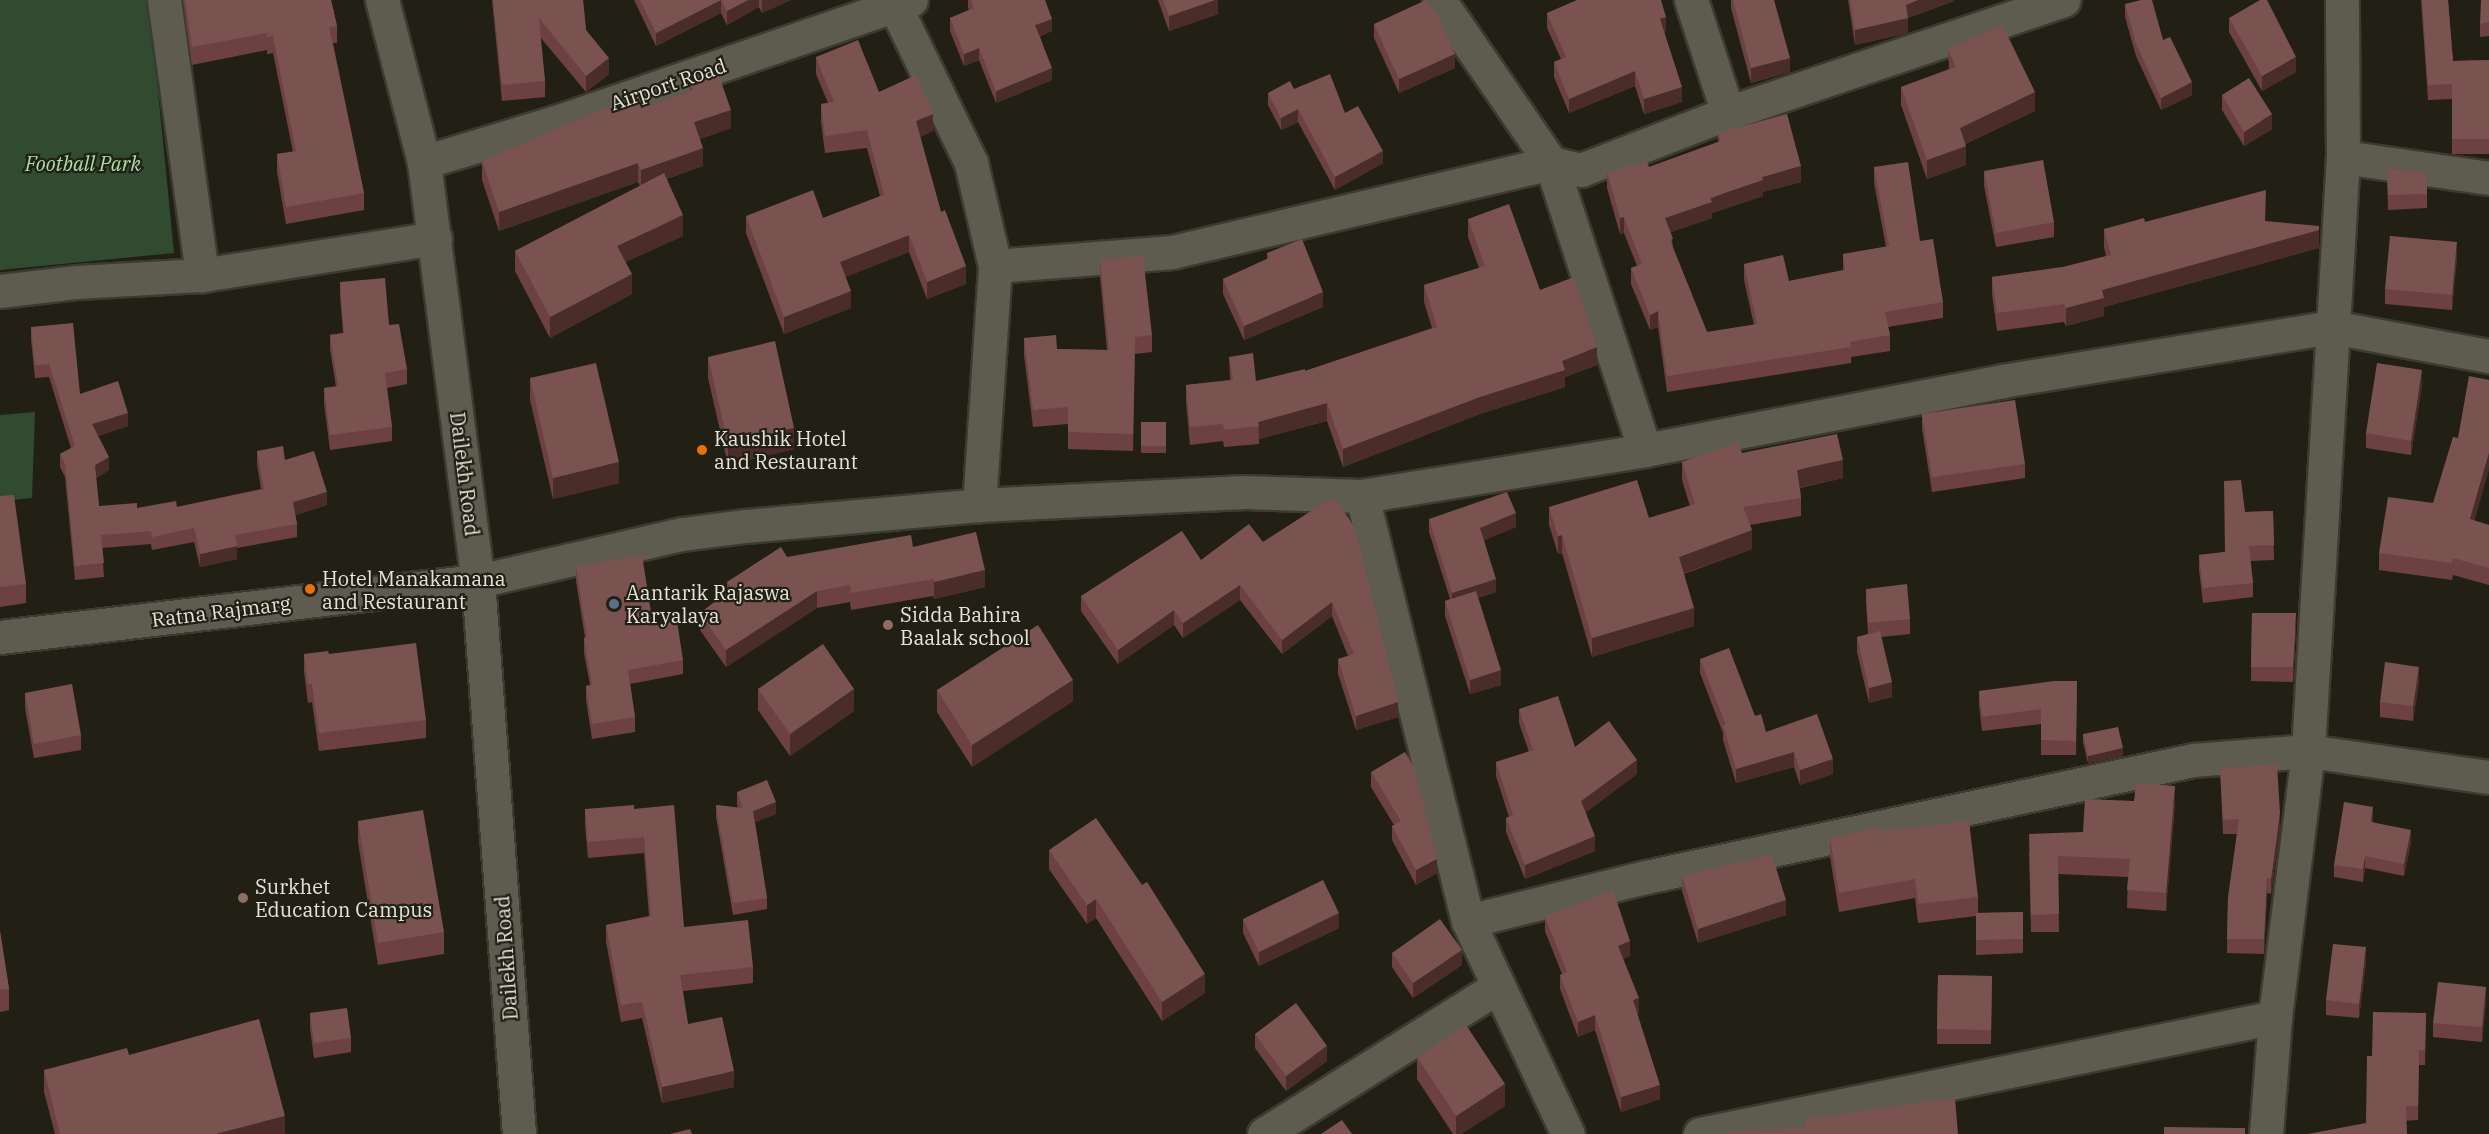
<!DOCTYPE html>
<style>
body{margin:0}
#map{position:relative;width:2489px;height:1134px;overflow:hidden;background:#222015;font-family:"IBM Plex Serif",serif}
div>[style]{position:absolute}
.green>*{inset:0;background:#304b30}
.roads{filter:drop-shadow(2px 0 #3c3a32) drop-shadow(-2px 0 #3c3a32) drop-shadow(0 2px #3c3a32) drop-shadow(0 -2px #3c3a32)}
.minor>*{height:33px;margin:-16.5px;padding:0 16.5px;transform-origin:16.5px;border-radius:16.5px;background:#5e5c4f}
.wall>*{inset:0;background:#6d4141}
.shaded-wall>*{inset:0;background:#4a2d28}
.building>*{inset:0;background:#7a5351}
.dots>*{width:16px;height:16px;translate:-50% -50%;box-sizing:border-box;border:3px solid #222015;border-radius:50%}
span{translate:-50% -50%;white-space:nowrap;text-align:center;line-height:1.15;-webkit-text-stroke:4.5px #222015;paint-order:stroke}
.street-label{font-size:20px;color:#e5e4dc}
.park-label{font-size:20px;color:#a8e1a8;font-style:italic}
.poi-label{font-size:20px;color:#e5e4dc}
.left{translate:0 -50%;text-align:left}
</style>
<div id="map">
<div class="green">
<i style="clip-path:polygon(0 0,149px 0,174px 253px,0 270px)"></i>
<i style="clip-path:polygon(35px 412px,32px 498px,0 501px,0 415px)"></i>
</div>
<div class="roads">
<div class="minor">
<i style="left:164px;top:0;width:278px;rotate:82.1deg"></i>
<i style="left:382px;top:0;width:167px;rotate:75.5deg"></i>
<i style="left:424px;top:162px;width:422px;rotate:82.7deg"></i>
<i style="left:478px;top:581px;width:555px;rotate:85.76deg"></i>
<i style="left:892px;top:0;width:181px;rotate:64.1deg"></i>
<i style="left:971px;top:163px;width:106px;rotate:76.9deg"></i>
<i style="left:995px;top:266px;width:240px;rotate:93.8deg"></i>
<i style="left:1439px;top:0;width:198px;rotate:55.5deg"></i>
<i style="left:1551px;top:163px;width:302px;rotate:71.9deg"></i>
<i style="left:1691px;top:0;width:119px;rotate:71.9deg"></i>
<i style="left:2343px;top:157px;width:148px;rotate:8.2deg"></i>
<i style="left:424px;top:162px;width:144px;rotate:-16.9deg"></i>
<i style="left:562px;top:120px;width:369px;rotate:-19deg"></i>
<i style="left:995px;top:266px;width:178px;rotate:-4.5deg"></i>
<i style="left:1172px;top:252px;width:389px;rotate:-13.2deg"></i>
<i style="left:1551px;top:163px;width:31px;rotate:13deg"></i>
<i style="left:1581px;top:170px;width:158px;rotate:-21.2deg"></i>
<i style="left:1728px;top:113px;width:354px;rotate:-18.6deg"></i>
<i style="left:0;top:291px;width:78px;rotate:-6.7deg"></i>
<i style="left:77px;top:282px;width:125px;rotate:-3.2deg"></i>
<i style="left:202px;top:275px;width:236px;rotate:-9deg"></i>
<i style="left:1362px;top:496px;width:438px;rotate:76deg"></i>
<i style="left:1468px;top:921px;width:235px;rotate:64.9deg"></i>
<i style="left:0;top:637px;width:481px;rotate:-6.7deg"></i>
<i style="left:478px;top:581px;width:209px;rotate:-13deg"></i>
<i style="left:682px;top:534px;width:64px;rotate:-7.2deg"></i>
<i style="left:745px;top:526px;width:235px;rotate:-5.1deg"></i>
<i style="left:979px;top:505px;width:266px;rotate:-2.8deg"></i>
<i style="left:1245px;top:492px;width:117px;rotate:2deg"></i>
<i style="left:1362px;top:496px;width:287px;rotate:-9.2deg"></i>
<i style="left:1645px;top:450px;width:364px;rotate:-10.9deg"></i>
<i style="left:2002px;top:381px;width:334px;rotate:-9.3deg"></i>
<i style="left:2332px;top:327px;width:160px;rotate:10.5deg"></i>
<i style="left:1468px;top:921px;width:183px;rotate:-13.9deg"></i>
<i style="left:1646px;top:877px;width:559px;rotate:-12.07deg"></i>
<i style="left:2193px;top:760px;width:115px;rotate:-4.5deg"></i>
<i style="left:2308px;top:751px;width:183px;rotate:8.2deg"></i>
<i style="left:1264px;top:1134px;width:275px;rotate:-32.2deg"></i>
<i style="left:1700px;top:1134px;width:587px;rotate:-11.5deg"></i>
<i style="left:2266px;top:1134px;width:117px;rotate:-85.6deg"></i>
<i style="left:2275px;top:1017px;width:268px;rotate:-82.9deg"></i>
<i style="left:2308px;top:751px;width:595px;rotate:-86.63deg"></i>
<i style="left:2343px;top:157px;width:157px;rotate:-90.4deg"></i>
</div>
</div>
<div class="wall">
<i style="clip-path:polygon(183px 0,331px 0,337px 26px,337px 43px,333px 43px,364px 193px,364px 210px,286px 224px,277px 172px,277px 154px,293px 152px,273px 53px,267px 54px,267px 50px,192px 65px)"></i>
<i style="clip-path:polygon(492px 0,583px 0,586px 30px,609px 74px,586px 92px,540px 37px,545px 81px,545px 97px,502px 101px)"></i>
<i style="clip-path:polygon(634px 0,791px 0,762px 13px,759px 7px,727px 25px,721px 13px,656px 46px)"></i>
<i style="clip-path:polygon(968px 0,1045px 0,1052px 31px,1040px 36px,1052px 80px,996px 103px,979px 60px,964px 66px,950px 31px,950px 18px,969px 10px,968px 8px)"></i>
<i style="clip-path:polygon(1158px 0,1218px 0,1218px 14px,1169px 31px)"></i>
<i style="clip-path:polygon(1731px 0,1774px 0,1790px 72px,1751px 83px,1731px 8px)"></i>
<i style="clip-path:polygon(1848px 0,1954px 0,1954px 1px,1908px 18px,1908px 33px,1855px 45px)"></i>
<i style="clip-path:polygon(2421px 0,2448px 0,2453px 61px,2489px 60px,2489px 154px,2452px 154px,2452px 99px,2428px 100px)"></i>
<i style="clip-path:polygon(2489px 0,2489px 36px,2480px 37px,2480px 24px)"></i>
<i style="clip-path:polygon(2125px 4px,2163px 40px,2192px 95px,2161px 110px,2136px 56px,2125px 17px)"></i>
<i style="clip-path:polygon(1547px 13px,1666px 32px,1664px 32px,1682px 102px,1644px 114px,1635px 86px,1569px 113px,1554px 77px,1554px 62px,1561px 59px,1547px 28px)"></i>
<i style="clip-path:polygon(2229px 18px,2296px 72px,2262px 91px,2229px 32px)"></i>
<i style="clip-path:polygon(1374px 24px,1455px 68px,1399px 93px,1374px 38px)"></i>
<i style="clip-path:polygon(1948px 50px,2035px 111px,1965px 144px,1966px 165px,1927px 179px,1901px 105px,1901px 87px,1949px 69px)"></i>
<i style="clip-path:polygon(816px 57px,879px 92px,933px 131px,920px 137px,941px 212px,966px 284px,927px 299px,909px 252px,845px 277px,851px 308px,784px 334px,746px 233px,746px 216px,823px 218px,880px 196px,867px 148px,825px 153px,821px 122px,821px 104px,828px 103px,816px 74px)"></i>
<i style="clip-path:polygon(690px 83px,731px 128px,700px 139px,703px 166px,667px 179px,683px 236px,625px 262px,632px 294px,550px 338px,515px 271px,515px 251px,640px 186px,638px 182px,499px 231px,482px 180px,482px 161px,647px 107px,690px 91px)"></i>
<i style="clip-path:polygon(1294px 89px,1345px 113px,1383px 163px,1335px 190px,1298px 122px,1281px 130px,1268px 105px,1268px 93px)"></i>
<i style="clip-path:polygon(2222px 95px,2272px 129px,2244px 146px,2222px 110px)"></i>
<i style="clip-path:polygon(1718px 133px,1801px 182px,1763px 192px,1763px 196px,1712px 213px,1712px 218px,1671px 232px,1673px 248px,1707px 332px,1754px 325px,1744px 280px,1744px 264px,1789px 281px,1843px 270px,1843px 254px,1886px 247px,1874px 183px,1874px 167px,1920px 241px,1943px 302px,1943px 318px,1888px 327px,1890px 335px,1890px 351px,1851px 357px,1851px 363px,1667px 392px,1658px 327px,1650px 330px,1631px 284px,1631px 268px,1637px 266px,1624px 233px,1620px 234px,1607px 188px,1607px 172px,1649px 167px,1718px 142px)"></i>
<i style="clip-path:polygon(2387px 168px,2427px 173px,2427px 208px,2388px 210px)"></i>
<i style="clip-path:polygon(1984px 171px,2054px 222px,2054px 237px,1996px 247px,1984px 186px)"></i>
<i style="clip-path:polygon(1468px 219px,1540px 290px,1597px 365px,1565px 377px,1565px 387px,1480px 414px,1343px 467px,1327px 421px,1259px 439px,1259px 444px,1224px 447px,1223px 441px,1190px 445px,1186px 402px,1186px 385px,1230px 380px,1229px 357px,1256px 381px,1305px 371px,1432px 328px,1424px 302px,1424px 285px,1479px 268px,1468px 237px)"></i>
<i style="clip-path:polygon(2266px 221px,2319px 248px,2104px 307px,2104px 316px,2066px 326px,2064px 322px,1997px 331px,1992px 294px,1992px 277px,2063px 267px,2106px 256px,2104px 247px,2104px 229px,2145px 222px)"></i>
<i style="clip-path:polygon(1267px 253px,1323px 307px,1244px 340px,1223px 294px,1223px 279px,1267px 259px)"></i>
<i style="clip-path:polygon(2457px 257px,2452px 310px,2385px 304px,2385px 289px)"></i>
<i style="clip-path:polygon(1100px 260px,1152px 335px,1152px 352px,1135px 354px,1133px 451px,1068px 449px,1068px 424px,1033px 427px,1024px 355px,1024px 338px,1057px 349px,1107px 350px,1100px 277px)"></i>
<i style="clip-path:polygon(340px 282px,389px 325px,407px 369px,407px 384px,387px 388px,392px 427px,392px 441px,330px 450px,324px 403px,324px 388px,336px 387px,330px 349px,330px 335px,343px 333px,340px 296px)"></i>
<i style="clip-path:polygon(31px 327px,80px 394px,128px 426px,98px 436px,109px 470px,96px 478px,99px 506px,137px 508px,177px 507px,261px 489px,257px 464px,257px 451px,285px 460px,327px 505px,295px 515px,297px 524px,297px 537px,237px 548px,237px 559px,200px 567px,194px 542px,152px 550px,151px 544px,102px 548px,104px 577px,75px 580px,65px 477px,60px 467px,60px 454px,71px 448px,49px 377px,35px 378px,31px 340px)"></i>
<i style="clip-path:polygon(708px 357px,794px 449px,728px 465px,708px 378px)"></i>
<i style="clip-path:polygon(530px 378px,619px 483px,553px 499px,530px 400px)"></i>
<i style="clip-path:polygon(2422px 385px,2411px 455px,2366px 448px,2366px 433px)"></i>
<i style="clip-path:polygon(1922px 414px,2025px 464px,2025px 478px,1932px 492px,1922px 429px)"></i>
<i style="clip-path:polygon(1141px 422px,1166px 422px,1166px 453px,1141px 453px)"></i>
<i style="clip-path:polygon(1742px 453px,1843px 478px,1800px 488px,1801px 498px,1801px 516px,1750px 525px,1752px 549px,1684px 574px,1694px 626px,1592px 657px,1562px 553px,1558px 554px,1549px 525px,1549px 507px,1649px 518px,1690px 506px,1682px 480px,1682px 462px)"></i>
<i style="clip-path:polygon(0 496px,26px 584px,26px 603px,0 607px)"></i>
<i style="clip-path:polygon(1330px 499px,1398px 717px,1356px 730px,1338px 674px,1338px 659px,1348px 656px,1332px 616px,1282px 654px,1240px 600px,1183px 638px,1174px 625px,1118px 664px,1081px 611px,1081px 596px,1263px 542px)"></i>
<i style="clip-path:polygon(2273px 511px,2274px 560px,2250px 561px,2253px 583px,2253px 597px,2203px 603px,2199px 570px,2199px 555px,2225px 552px,2245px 512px)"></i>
<i style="clip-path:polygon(1429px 519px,1516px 527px,1484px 540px,1496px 592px,1478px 598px,1501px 685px,1470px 694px,1445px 616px,1445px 601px,1450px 599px,1429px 532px)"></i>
<i style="clip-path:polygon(2474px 521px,2489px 525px,2489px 585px,2453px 575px,2452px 580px,2379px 570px,2379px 553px)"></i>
<i style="clip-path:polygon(913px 547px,985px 587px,934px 599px,933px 596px,851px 610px,850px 602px,817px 608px,726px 667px,700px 630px,700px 613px,727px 593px,727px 582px,787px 557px)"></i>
<i style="clip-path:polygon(576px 566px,653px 625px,683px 660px,683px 674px,630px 684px,635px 717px,635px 732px,592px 739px,586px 700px,586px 686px,590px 685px,584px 653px,584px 638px,585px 638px,576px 581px)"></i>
<i style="clip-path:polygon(1866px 589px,1910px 619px,1910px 634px,1881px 637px,1892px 697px,1869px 703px,1857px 652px,1857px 637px,1868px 634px,1866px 603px)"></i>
<i style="clip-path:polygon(2252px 613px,2296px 628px,2293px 682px,2251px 681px)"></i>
<i style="clip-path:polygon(304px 654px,329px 654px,426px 720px,426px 738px,319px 751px,312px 702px,308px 703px,304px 672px)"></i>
<i style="clip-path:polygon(1700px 659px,1755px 716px,1766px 732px,1833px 774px,1800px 785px,1794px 767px,1736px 783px,1723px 740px,1723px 733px,1700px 673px)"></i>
<i style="clip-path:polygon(2077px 681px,2076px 755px,2041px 755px,2041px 724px,1982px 731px,1979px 705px,1979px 691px)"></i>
<i style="clip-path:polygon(2419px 681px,2413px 721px,2380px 717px,2380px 702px)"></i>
<i style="clip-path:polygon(758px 689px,854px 711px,790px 756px,758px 710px)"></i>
<i style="clip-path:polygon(937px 690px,1073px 701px,972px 767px,937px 712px)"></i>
<i style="clip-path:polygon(25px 693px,81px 735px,81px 750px,34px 758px,25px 708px)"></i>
<i style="clip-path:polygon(1519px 709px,1575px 747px,1637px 774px,1586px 812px,1595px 851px,1525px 879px,1506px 832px,1506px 818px,1509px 817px,1496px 776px,1496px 762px,1529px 752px,1519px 723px)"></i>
<i style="clip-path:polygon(2083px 734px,2123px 756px,2088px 763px,2083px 742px)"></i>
<i style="clip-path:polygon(2220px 768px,2280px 827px,2271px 894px,2267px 893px,2264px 954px,2227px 953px,2228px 898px,2237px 834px,2223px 834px)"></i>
<i style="clip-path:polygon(1371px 772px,1437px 873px,1416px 885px,1392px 840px,1392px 826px,1394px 825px,1371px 787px)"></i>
<i style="clip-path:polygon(737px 792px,776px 814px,755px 822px,767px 898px,767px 909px,733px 915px,716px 817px,716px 805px,738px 808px,737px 804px)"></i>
<i style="clip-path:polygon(2175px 804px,2166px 911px,2127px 908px,2128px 877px,2058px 874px,2059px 932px,2031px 932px,2029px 852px,2083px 832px)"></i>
<i style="clip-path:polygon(585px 809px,634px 809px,684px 927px,753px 967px,753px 983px,683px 991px,688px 1024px,734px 1087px,662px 1103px,642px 1018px,621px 1022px,606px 942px,606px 925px,649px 916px,644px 853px,588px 858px,585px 825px)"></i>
<i style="clip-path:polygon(2373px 819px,2373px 822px,2411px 843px,2404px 876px,2365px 868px,2363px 882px,2334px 877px,2334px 865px)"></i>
<i style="clip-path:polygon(358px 821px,444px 932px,444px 954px,378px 965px,358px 842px)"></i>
<i style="clip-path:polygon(1882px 831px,1978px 897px,1978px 913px,2023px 912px,2023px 953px,1976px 955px,1976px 916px,1918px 923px,1915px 898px,1839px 912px,1830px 857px,1830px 838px)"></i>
<i style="clip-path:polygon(1049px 850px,1205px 993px,1162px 1021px,1096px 918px,1087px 924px,1049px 869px)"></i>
<i style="clip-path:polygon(1682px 876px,1786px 915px,1698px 943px,1682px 891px)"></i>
<i style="clip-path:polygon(1545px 917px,1630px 956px,1623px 959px,1639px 1013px,1637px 1013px,1660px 1099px,1621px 1112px,1595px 1030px,1578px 1037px,1560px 989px,1560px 975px,1562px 974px,1545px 931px)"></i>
<i style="clip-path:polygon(1243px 919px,1339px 928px,1259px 966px,1243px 933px)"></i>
<i style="clip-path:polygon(0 931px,9px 989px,9px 1010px,0 1012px)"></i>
<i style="clip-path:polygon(1392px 953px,1462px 965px,1413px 998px,1392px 967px)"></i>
<i style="clip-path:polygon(2366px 962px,2359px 1018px,2326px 1015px,2326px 1000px)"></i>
<i style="clip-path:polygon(1938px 975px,1992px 976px,1991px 1044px,1937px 1044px)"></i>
<i style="clip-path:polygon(2486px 1001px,2482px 1042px,2433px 1037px,2433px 1023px)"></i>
<i style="clip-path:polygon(310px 1013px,351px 1038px,351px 1052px,314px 1058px,310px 1028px)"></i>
<i style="clip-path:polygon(2426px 1013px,2425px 1065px,2419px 1065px,2418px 1120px,2366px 1123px,2372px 1056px)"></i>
<i style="clip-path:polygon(1255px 1034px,1327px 1061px,1286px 1091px,1255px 1048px)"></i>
<i style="clip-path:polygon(129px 1055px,285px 1134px,55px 1134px,44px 1092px,44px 1070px)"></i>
<i style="clip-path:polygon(1417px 1057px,1505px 1106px,1461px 1134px,1453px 1134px,1417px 1079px)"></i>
</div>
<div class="shaded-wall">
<i style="clip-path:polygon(721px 0,721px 13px,656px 46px,656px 33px)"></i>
<i style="clip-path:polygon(748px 0,759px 0,759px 7px,727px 25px,727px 11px)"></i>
<i style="clip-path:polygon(762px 0,791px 0,762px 13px)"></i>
<i style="clip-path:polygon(1215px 0,1218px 0,1218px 14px,1169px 31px,1169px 16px)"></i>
<i style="clip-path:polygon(1918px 0,1954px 0,1954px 1px,1908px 18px,1908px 33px,1855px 45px,1855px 30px,1906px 5px)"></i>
<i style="clip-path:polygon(1666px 17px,1666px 32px,1660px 34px,1660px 19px)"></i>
<i style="clip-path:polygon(1052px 19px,1052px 31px,1035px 37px,1035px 25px)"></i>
<i style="clip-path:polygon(979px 48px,979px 60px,964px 66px,964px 54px)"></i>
<i style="clip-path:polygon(1455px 54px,1455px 68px,1399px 93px,1399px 79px)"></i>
<i style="clip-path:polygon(2296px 57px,2296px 72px,2262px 91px,2262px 76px)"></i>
<i style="clip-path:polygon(609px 58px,609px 74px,586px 92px,586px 76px)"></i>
<i style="clip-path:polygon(1790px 58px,1790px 72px,1751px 83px,1751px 68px)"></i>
<i style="clip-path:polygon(1052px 68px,1052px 80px,996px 103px,996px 91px)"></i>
<i style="clip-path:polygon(1635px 71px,1635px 86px,1569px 113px,1569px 99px)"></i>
<i style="clip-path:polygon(2192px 82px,2192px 95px,2161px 110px,2161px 98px)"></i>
<i style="clip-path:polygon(1682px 87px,1682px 102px,1644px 114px,1644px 99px)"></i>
<i style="clip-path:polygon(2035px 92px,2035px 111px,1960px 146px,1960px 128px)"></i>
<i style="clip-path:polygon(1298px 109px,1298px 122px,1281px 130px,1281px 118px)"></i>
<i style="clip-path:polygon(731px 110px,731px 128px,694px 141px,694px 122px)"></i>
<i style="clip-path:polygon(933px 114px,933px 131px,916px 139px,916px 121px)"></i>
<i style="clip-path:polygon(2272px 114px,2272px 129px,2244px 146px,2244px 132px)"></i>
<i style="clip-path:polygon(1966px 146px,1966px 165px,1927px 179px,1927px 160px)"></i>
<i style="clip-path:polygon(703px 148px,703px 166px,641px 188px,641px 170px)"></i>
<i style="clip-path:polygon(1383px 151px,1383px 163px,1335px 190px,1335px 177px)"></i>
<i style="clip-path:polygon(638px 163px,638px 182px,499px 231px,499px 212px)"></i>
<i style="clip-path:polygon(1801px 166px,1801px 182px,1763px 192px,1763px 196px,1712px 213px,1712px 218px,1665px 234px,1665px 218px,1762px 177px)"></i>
<i style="clip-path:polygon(683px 215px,683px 236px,617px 266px,617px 246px)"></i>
<i style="clip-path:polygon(1624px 217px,1624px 233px,1620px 234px,1620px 218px)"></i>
<i style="clip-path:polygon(2319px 226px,2319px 248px,2104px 307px,2104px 316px,2066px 326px,2066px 308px,2102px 290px)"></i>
<i style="clip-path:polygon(909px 235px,909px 252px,840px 279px,840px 262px)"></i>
<i style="clip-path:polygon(2457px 242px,2457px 257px,2452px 310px,2452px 295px)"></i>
<i style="clip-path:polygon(966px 266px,966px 284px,927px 299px,927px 282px)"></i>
<i style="clip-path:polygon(632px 274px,632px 294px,550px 338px,550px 317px)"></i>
<i style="clip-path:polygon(851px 291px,851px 308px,784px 334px,784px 317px)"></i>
<i style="clip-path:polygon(1323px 292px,1323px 307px,1244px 340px,1244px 326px)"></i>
<i style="clip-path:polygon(1658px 311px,1658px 327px,1650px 330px,1650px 315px)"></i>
<i style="clip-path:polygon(1597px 347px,1597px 365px,1565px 377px,1565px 387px,1480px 414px,1343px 467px,1343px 449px)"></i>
<i style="clip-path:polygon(2422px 370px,2422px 385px,2411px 455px,2411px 441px)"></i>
<i style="clip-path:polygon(1327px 403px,1327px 421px,1259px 439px,1258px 422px)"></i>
<i style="clip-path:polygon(128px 413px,128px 426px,92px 438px,92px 424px)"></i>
<i style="clip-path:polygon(794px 428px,794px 449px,728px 465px,728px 443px)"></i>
<i style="clip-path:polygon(2489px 453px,2489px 470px,2470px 536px,2470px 519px)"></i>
<i style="clip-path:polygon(109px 457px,109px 470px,95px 478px,95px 465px)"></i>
<i style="clip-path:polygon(1843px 460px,1843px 478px,1797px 488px,1797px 470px)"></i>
<i style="clip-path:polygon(619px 462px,619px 483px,553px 499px,553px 478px)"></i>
<i style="clip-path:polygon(327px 492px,327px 505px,293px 516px,293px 502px)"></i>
<i style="clip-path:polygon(1516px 513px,1516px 527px,1480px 542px,1480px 528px)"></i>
<i style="clip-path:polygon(1752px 530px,1752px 549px,1679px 575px,1679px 557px)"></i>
<i style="clip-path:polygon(1562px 535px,1562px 553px,1558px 554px,1558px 536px)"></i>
<i style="clip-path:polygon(237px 546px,237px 559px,200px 567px,200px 554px)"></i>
<i style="clip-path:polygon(985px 570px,985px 587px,934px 599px,934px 582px)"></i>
<i style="clip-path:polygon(1496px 579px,1496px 592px,1452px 606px,1452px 593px)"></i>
<i style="clip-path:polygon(1240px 585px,1240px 600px,1183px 638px,1183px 623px)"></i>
<i style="clip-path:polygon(817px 591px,817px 608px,726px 667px,726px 650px)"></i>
<i style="clip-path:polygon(1332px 602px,1332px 616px,1282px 654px,1282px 640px)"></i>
<i style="clip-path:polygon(1694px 608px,1694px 626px,1592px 657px,1592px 638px)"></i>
<i style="clip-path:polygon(1174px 610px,1174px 625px,1118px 664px,1118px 650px)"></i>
<i style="clip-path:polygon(2296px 613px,2296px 628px,2293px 682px,2293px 667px)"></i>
<i style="clip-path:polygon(2419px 667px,2419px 681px,2413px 721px,2413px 706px)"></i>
<i style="clip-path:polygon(1501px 670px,1501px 685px,1470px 694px,1470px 680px)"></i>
<i style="clip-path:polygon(1073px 680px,1073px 701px,972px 767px,972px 745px)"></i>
<i style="clip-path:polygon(1892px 682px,1892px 697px,1869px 703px,1869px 688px)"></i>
<i style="clip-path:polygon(854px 689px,854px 711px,790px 756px,790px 734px)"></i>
<i style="clip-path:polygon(1398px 702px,1398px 717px,1356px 730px,1356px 716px)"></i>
<i style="clip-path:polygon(2123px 748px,2123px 756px,2088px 763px,2088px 756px)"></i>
<i style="clip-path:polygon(1794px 752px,1794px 767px,1736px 783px,1736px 769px)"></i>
<i style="clip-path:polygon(1833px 759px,1833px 774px,1800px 785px,1800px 770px)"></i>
<i style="clip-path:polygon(1637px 760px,1637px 774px,1581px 816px,1581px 801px)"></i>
<i style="clip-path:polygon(2175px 786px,2175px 804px,2166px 911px,2166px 893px)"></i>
<i style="clip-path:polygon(776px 802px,776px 814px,753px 823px,753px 811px)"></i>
<i style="clip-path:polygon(2373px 807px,2373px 819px,2371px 834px,2371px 822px)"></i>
<i style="clip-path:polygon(2280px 813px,2280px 827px,2271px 894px,2271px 879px)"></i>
<i style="clip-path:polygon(2411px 830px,2411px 843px,2404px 876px,2404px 864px)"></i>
<i style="clip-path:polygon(1595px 836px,1595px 851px,1525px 879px,1525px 865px)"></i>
<i style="clip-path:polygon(2365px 856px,2365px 868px,2363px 882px,2363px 869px)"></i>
<i style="clip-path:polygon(1437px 859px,1437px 873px,1416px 885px,1416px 870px)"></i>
<i style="clip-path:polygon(2267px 878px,2267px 893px,2264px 954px,2264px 939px)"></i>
<i style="clip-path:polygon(1096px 899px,1096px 918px,1087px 924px,1087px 905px)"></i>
<i style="clip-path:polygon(1786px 900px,1786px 915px,1698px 943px,1698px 929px)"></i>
<i style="clip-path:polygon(1339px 913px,1339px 928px,1259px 966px,1259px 952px)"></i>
<i style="clip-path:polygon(1630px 941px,1630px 956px,1618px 961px,1618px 946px)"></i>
<i style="clip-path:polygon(2366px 947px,2366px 962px,2359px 1018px,2359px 1004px)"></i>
<i style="clip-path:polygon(1462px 950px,1462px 965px,1413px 998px,1413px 983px)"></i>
<i style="clip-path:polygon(1205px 974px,1205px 993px,1162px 1021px,1162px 1002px)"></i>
<i style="clip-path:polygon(2486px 987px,2486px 1001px,2482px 1042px,2482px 1027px)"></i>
<i style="clip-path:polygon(1639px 998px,1639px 1013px,1633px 1015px,1633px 1000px)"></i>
<i style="clip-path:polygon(1595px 1015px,1595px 1030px,1578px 1037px,1578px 1022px)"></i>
<i style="clip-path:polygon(1327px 1046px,1327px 1061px,1286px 1091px,1286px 1076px)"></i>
<i style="clip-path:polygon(734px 1071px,734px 1087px,662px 1103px,662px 1087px)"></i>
<i style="clip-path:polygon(1505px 1084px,1505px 1106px,1461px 1134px,1456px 1134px,1456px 1116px)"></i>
<i style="clip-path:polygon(1660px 1085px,1660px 1099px,1621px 1112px,1621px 1097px)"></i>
<i style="clip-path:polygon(285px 1116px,285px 1134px,215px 1134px)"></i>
</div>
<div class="building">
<i style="clip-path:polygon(185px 0,331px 0,337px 26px,329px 27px,364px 193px,286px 207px,277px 154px,296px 151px,273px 36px,267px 37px,267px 33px,192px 47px)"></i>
<i style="clip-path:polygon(493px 0,583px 0,586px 30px,609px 58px,586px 76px,539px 18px,545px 81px,502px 85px)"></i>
<i style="clip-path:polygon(640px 0,721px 0,656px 33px)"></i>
<i style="clip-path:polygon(721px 0,748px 0,727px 11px)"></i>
<i style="clip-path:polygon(971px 0,1045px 0,1052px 19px,1035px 25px,1052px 68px,996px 91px,979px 48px,964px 54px,950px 18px,974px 8px)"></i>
<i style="clip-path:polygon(1163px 0,1215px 0,1169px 16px)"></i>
<i style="clip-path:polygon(1426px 0,1438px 16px,1455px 54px,1399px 79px,1374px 24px)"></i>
<i style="clip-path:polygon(1577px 0,1661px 0,1666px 17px,1660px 19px,1682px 87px,1644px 99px,1635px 71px,1569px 99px,1554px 62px,1566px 57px,1547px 13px)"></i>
<i style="clip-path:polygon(1733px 0,1774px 0,1790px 58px,1751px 68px)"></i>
<i style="clip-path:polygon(1850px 0,1918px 0,1906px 5px,1908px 18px,1855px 30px)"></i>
<i style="clip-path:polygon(2141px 0,2152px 0,2163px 40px,2170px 37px,2192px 82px,2161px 98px,2136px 44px,2125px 4px)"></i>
<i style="clip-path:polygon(2260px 0,2267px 0,2296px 57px,2262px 76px,2229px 18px)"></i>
<i style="clip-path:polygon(2422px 0,2448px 0,2453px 61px,2489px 60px,2489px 139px,2452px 139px,2452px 84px,2428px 85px)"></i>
<i style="clip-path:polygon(2481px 0,2489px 0,2489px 22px,2480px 24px)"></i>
<i style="clip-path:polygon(2002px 24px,2035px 92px,1960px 128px,1966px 146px,1927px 160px,1901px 87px,1956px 67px,1948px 50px)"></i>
<i style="clip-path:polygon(858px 40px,879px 92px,916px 75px,933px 114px,916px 121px,941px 212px,945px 210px,966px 266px,927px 282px,909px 235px,840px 262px,851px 291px,784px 317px,746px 216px,813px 190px,823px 218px,884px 195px,867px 130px,825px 136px,821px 104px,834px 102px,816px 57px)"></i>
<i style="clip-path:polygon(718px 73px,731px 110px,694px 122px,703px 148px,641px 170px,638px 163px,499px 212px,482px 161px,629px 98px,642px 94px,647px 107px,693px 90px,690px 83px)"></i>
<i style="clip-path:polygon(1330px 74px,1345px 113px,1358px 106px,1383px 151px,1335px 177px,1298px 109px,1281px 118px,1268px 93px,1290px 81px,1294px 89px)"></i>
<i style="clip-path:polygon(2249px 78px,2272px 114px,2244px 132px,2222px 95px)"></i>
<i style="clip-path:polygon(1787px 114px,1801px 166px,1762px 177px,1763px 180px,1710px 198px,1712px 202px,1665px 218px,1673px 239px,1670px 240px,1707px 332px,1757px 324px,1744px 264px,1783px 255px,1789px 281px,1845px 270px,1843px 254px,1889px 246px,1874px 167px,1908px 162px,1920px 241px,1933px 239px,1943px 302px,1885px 312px,1890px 335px,1850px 342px,1851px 347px,1667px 376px,1658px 311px,1650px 315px,1631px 268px,1642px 264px,1624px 217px,1620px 218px,1607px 172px,1647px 162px,1649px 167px,1721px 141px,1718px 133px)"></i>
<i style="clip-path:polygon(2043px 160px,2054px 222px,1996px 233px,1984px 171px)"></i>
<i style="clip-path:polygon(2387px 168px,2427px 173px,2427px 194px,2388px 195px)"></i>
<i style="clip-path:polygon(664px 173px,683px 215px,617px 246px,632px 274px,550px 317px,515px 251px)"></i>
<i style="clip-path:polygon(2266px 190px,2265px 221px,2319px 226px,2319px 230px,2102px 290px,2104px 298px,2066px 308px,2064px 304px,1997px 313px,1992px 277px,2063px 267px,2111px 255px,2104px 229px,2144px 218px,2145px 222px)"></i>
<i style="clip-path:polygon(1509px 204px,1540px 290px,1574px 277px,1597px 347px,1562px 361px,1565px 370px,1480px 397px,1343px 449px,1327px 403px,1258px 422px,1259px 426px,1224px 430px,1223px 424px,1190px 427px,1186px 385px,1233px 380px,1229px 357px,1253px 353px,1256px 381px,1305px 369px,1305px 371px,1437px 327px,1424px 285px,1485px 266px,1468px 219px)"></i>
<i style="clip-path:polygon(2390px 236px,2457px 242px,2452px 295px,2385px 289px)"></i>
<i style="clip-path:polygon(1302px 239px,1323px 292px,1244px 326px,1223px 279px,1269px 258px,1267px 253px)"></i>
<i style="clip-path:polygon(1143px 256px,1152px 335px,1135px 337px,1133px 434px,1068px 432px,1068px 407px,1033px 410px,1024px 338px,1056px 335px,1057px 349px,1109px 350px,1100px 260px)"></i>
<i style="clip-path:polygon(385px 278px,389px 325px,399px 324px,407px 369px,385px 373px,392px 427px,330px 435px,324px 388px,338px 386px,330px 335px,344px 333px,340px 282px)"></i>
<i style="clip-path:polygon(73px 323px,80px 394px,118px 381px,128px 413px,92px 424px,109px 457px,95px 465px,99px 506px,137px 503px,137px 508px,176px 501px,177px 507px,264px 489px,257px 451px,283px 446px,285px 460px,314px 451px,327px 492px,293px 502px,297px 524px,235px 535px,237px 546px,200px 554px,194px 528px,152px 537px,151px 531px,101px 535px,104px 563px,75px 566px,65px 464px,60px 454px,75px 446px,49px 364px,35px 365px,31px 327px)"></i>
<i style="clip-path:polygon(775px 341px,794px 428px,728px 443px,708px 357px)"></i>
<i style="clip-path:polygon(596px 363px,619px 462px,553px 478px,530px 378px)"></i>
<i style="clip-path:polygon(2377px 363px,2422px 370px,2411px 441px,2366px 433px)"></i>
<i style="clip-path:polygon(2469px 376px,2489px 380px,2489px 453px,2470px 519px,2489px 525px,2489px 568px,2453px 558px,2452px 563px,2379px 553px,2388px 497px,2433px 503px,2453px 437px,2458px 438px)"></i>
<i style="clip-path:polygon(2015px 400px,2025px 464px,1932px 477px,1922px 414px)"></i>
<i style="clip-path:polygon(1141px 422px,1166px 422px,1166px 446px,1141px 446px)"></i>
<i style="clip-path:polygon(1837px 434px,1843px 460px,1797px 470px,1801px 498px,1743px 507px,1752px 530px,1679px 557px,1694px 608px,1592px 638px,1562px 535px,1558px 536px,1549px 507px,1637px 480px,1649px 518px,1695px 504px,1682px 462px,1738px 442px,1742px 453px)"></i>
<i style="clip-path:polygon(2241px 480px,2245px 512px,2273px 511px,2274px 545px,2249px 546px,2253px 583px,2203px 588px,2199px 555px,2225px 552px,2224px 481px)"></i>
<i style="clip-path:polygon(1507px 492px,1516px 513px,1480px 528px,1496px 579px,1452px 593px,1429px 519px)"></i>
<i style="clip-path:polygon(14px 495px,26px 584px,0 587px,0 496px)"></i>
<i style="clip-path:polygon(1330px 499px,1336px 499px,1354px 527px,1398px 702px,1356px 716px,1338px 659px,1354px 654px,1332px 602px,1282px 640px,1240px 585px,1183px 623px,1174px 610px,1118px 650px,1081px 596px,1182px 531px,1201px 560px,1249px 524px,1263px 542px)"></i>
<i style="clip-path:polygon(976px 532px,985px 570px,934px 582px,933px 579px,851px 593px,850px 585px,817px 591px,726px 650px,700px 613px,732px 589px,727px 582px,781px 547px,787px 557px,911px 535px,913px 547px)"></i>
<i style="clip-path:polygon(642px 555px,653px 625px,677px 621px,683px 660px,628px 670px,635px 717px,592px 724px,586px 686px,592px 685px,584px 638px,587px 637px,576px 566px)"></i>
<i style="clip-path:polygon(1907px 584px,1910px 619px,1868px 623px,1866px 589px)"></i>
<i style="clip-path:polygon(1476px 591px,1501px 670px,1470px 680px,1445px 601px)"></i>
<i style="clip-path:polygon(2252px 613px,2296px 613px,2293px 667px,2251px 667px)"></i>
<i style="clip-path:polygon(1038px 625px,1073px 680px,972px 745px,937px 690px)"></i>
<i style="clip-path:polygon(1880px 631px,1892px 682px,1869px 688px,1857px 637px)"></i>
<i style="clip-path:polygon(416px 643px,426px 720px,319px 733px,312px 684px,308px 684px,304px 654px,328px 651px,329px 654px)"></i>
<i style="clip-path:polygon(823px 644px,854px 689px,790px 734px,758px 689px)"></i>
<i style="clip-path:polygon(1729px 648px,1755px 716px,1761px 714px,1766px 732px,1817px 714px,1833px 759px,1800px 770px,1794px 752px,1736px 769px,1723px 725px,1726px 725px,1700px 659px)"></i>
<i style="clip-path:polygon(2385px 662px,2419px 667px,2413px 706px,2380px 702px)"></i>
<i style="clip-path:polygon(2054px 681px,2077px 681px,2076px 741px,2041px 740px,2041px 709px,1982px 717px,1979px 691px)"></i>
<i style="clip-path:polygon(72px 684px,81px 735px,34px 744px,25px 693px)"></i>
<i style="clip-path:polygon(1558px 696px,1575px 747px,1609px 721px,1637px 760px,1581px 801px,1595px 836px,1525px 865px,1506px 818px,1513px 815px,1496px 762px,1533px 750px,1519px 709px)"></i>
<i style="clip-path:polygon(2118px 727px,2123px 748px,2088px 756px,2083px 734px)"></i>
<i style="clip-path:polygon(1405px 752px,1414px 767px,1437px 859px,1416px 870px,1392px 826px,1401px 821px,1371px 772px)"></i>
<i style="clip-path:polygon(2277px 765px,2280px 813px,2271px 879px,2267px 878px,2264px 939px,2227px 939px,2228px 898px,2239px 819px,2223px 820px,2220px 768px)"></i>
<i style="clip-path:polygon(767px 780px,776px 802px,753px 811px,767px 898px,733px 903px,716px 805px,743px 808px,737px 792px)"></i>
<i style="clip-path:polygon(2136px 783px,2175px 786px,2166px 893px,2127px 890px,2130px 859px,2058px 856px,2059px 914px,2031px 915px,2029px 834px,2083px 832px,2085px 799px,2134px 801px)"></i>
<i style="clip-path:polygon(2344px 802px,2373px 807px,2371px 822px,2411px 830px,2404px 864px,2365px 856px,2363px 869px,2334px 865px)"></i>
<i style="clip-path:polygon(634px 805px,634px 809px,674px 805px,684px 927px,748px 920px,753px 967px,680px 975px,688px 1024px,722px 1017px,734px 1071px,662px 1087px,642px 1002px,621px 1005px,606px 925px,651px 916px,644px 837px,588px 842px,585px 809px)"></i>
<i style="clip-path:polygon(423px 810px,444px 932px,378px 943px,358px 821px)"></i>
<i style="clip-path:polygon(1096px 818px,1142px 885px,1147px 882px,1205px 974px,1162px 1002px,1096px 899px,1087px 905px,1049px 850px)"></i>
<i style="clip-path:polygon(1969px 821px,1978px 897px,1918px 904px,1915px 879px,1839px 893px,1830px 838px,1881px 827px,1882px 831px)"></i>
<i style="clip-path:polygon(1772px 855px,1786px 900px,1698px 929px,1682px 876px)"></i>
<i style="clip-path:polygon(1323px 880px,1339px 913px,1259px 952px,1243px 919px)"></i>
<i style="clip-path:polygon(1613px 890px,1630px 941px,1618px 946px,1639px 998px,1633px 1000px,1660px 1085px,1621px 1097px,1595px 1015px,1578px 1022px,1560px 975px,1567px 972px,1545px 917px)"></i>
<i style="clip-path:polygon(2023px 912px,2023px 939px,1976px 940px,1976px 913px)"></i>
<i style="clip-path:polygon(1440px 919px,1462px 950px,1413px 983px,1392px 953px)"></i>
<i style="clip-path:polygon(0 931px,9px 989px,0 990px)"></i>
<i style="clip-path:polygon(2333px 944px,2366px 947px,2359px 1004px,2326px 1000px)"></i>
<i style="clip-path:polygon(1938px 975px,1992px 976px,1991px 1030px,1937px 1029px)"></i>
<i style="clip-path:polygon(2438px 982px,2486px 987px,2482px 1027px,2433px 1023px)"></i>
<i style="clip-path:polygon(1296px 1003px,1327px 1046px,1286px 1076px,1255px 1034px)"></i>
<i style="clip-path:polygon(347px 1008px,351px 1038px,314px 1043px,310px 1013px)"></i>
<i style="clip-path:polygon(2373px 1012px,2426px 1013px,2425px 1050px,2419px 1050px,2418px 1106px,2406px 1106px,2407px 1134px,2308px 1134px,2366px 1123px,2367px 1056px,2372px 1056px)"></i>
<i style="clip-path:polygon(259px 1019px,285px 1116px,215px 1134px,60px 1134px,44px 1070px,127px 1048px,129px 1055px)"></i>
<i style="clip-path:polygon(1466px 1025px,1505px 1084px,1456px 1116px,1417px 1057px)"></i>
<i style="clip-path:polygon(1955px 1098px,1958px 1134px,1726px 1134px,1726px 1132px,1806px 1128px,1805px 1119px)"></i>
<i style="clip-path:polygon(1342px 1120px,1352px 1134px,1321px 1134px)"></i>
<i style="clip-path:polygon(2164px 1127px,2245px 1128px,2245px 1134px,2164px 1134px)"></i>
<i style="clip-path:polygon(690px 1129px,692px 1134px,670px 1134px)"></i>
</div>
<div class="dots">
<i style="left:702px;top:450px;background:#e8710a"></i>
<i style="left:310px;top:589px;background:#e8710a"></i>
<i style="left:614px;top:604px;background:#5c6f8a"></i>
<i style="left:888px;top:625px;background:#8d6e63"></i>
<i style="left:243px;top:898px;background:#8d6e63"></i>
</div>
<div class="street-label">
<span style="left:668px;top:84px;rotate:-19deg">Airport Road</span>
<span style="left:465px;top:474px;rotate:83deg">Dailekh Road</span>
<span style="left:221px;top:611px;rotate:-7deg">Ratna Rajmarg</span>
<span style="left:506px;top:958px;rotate:-94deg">Dailekh Road</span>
</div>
<div class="park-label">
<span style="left:83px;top:163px">Football Park</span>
</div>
<div class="poi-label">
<span class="left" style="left:714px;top:450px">Kaushik Hotel<br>and Restaurant</span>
<span class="left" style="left:322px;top:590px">Hotel Manakamana<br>and Restaurant</span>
<span class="left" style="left:626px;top:604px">Aantarik Rajaswa<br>Karyalaya</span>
<span class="left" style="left:900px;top:626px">Sidda Bahira<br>Baalak school</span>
<span class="left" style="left:255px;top:898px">Surkhet<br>Education Campus</span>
</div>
</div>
